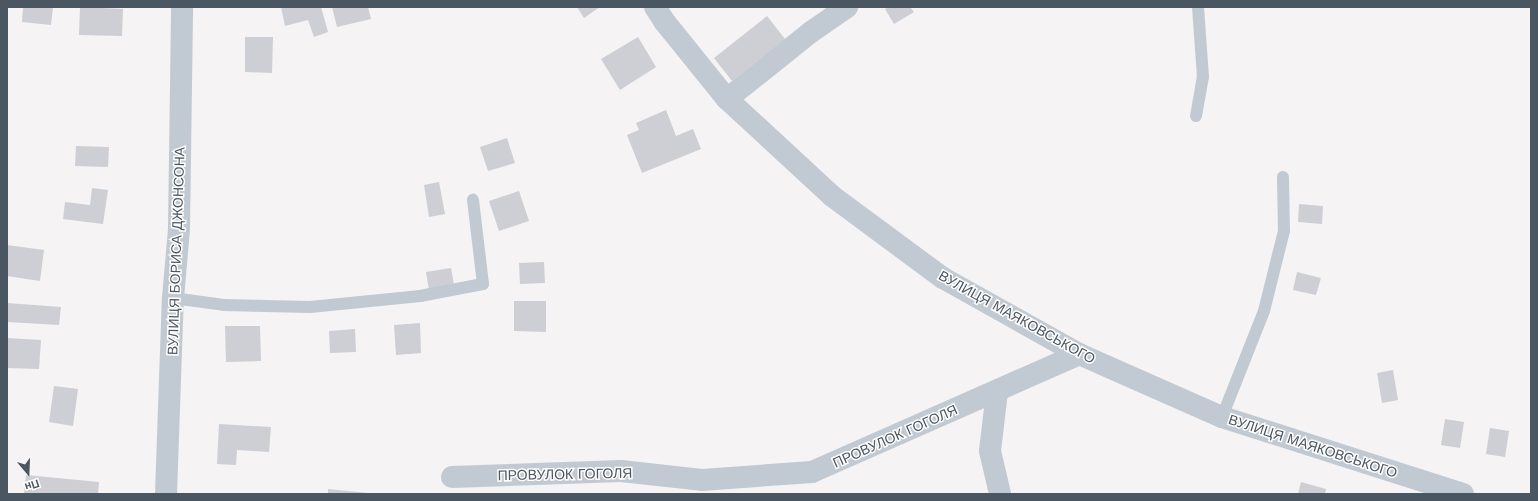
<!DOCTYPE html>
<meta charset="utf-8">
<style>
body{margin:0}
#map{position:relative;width:1538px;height:501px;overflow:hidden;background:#f5f3f3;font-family:"Work Sans",sans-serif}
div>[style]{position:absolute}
.building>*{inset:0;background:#cdcfd5}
.lane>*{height:12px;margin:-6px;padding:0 6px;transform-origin:6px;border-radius:6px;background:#c1cad2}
.street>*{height:22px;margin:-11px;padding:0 11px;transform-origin:11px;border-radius:11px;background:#c1cad2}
span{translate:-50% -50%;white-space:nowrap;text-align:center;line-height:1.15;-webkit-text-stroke:3px #fff;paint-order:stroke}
.street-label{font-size:14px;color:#4a5661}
.frame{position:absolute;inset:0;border:8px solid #4a5661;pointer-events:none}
.north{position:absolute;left:8px;top:453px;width:40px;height:40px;-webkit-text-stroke:3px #fff;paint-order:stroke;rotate:161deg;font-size:11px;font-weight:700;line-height:16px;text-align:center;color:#4a5661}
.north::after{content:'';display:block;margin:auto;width:14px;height:18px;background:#4a5661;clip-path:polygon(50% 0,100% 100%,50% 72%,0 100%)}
</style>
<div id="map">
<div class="building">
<i style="clip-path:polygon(23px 7px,53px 7px,51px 25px,22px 22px)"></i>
<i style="clip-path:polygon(80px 7px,123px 9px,122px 36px,79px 35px)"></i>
<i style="clip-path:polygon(281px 7px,321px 7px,328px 32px,314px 37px,308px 20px,285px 26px)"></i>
<i style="clip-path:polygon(332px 7px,368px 7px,371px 19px,337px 27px)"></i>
<i style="clip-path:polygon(577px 7px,600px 7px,584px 18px)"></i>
<i style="clip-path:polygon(889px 7px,910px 7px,914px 12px,894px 24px,885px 9px)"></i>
<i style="clip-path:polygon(767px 16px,785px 39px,732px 81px,714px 58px)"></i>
<i style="clip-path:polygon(245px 37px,273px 37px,272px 73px,245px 72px)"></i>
<i style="clip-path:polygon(638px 37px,656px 67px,620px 90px,601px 59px)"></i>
<i style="clip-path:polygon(666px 110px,676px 136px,693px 129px,701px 149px,642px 173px,627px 135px,639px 130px,636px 123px)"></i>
<i style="clip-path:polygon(507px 138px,515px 163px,488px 171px,480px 147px)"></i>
<i style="clip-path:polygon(76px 146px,109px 147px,108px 167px,75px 166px)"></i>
<i style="clip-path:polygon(439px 182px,445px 214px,429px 217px,424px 185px)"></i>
<i style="clip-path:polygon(92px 188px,108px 190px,103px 224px,63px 219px,65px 202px,90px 205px)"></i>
<i style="clip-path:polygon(519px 191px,529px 221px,499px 231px,489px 201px)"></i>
<i style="clip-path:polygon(1299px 204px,1323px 206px,1322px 224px,1298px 222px)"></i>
<i style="clip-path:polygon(7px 245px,44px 250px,40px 281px,7px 276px)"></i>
<i style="clip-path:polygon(544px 262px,545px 283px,520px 284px,519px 263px)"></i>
<i style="clip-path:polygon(451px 268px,454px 285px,429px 290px,426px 272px)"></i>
<i style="clip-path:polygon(1297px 272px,1321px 278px,1316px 295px,1293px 290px)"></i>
<i style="clip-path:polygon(514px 301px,546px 301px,546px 332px,514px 331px)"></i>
<i style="clip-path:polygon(7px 303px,61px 307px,59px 325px,7px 322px)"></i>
<i style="clip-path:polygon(420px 323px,421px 353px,396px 355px,394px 325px)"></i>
<i style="clip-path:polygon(225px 326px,260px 326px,261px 361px,226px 362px)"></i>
<i style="clip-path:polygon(355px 329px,356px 352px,330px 353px,329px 331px)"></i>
<i style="clip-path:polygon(7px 338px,41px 340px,39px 369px,7px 368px)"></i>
<i style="clip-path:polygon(1393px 370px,1398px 400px,1382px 403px,1377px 373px)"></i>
<i style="clip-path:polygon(54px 386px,78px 389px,73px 426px,49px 422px)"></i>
<i style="clip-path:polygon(1445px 419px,1464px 422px,1460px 448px,1441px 445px)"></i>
<i style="clip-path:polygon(219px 424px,271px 427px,269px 452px,237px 450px,236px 465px,217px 464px)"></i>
<i style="clip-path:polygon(1490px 428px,1509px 431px,1505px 457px,1486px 454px)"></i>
<i style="clip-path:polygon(26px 475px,99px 482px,98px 494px,24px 494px)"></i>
<i style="clip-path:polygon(1301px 482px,1326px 489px,1325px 494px,1298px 494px)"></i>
<i style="clip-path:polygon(328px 489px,368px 493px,368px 494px,328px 494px)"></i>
</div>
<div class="lane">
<i style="left:1196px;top:116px;width:40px;rotate:-80deg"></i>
<i style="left:1203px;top:77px;width:70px;rotate:-94.1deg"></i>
<i style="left:173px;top:298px;width:51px;rotate:7.8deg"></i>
<i style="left:224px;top:305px;width:86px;rotate:1.3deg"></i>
<i style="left:310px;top:307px;width:111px;rotate:-5.7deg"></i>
<i style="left:420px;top:296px;width:64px;rotate:-10.8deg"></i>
<i style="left:483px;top:284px;width:85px;rotate:-96.8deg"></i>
<i style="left:1222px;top:417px;width:114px;rotate:-68.4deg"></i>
<i style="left:1264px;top:311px;width:82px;rotate:-76deg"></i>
<i style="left:1284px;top:231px;width:54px;rotate:-91.1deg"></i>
</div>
<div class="street">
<i style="left:655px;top:7px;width:17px;rotate:57deg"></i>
<i style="left:664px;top:21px;width:100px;rotate:51.1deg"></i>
<i style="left:727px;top:99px;width:143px;rotate:42.7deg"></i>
<i style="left:832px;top:196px;width:138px;rotate:36.5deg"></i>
<i style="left:943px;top:278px;width:156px;rotate:29.2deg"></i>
<i style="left:1079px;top:354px;width:156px;rotate:23.8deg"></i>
<i style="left:1222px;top:417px;width:253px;rotate:17.7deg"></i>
<i style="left:727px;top:99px;width:107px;rotate:-38.6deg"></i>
<i style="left:811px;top:32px;width:44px;rotate:-34.8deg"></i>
<i style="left:997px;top:392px;width:59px;rotate:96.8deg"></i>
<i style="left:990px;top:451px;width:44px;rotate:76.9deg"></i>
<i style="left:452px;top:477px;width:169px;rotate:-2deg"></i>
<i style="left:621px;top:471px;width:81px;rotate:6.3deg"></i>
<i style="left:702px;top:480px;width:110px;rotate:-4.2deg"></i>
<i style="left:812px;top:472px;width:292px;rotate:-23.8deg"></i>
<i style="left:166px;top:494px;width:196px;rotate:-88deg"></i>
<i style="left:173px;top:298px;width:69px;rotate:-85deg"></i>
<i style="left:179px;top:229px;width:222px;rotate:-89.2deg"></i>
</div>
<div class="street-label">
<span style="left:176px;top:251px;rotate:-88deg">ВУЛИЦЯ БОРИСА ДЖОНСОНА</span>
<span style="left:1017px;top:317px;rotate:29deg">ВУЛИЦЯ МАЯКОВСЬКОГО</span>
<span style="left:895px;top:436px;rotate:-24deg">ПРОВУЛОК ГОГОЛЯ</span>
<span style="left:1313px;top:446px;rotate:18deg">ВУЛИЦЯ МАЯКОВСЬКОГО</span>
<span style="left:565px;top:474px;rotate:-1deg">ПРОВУЛОК ГОГОЛЯ</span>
</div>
<div class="frame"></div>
<div class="north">Пн</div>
</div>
